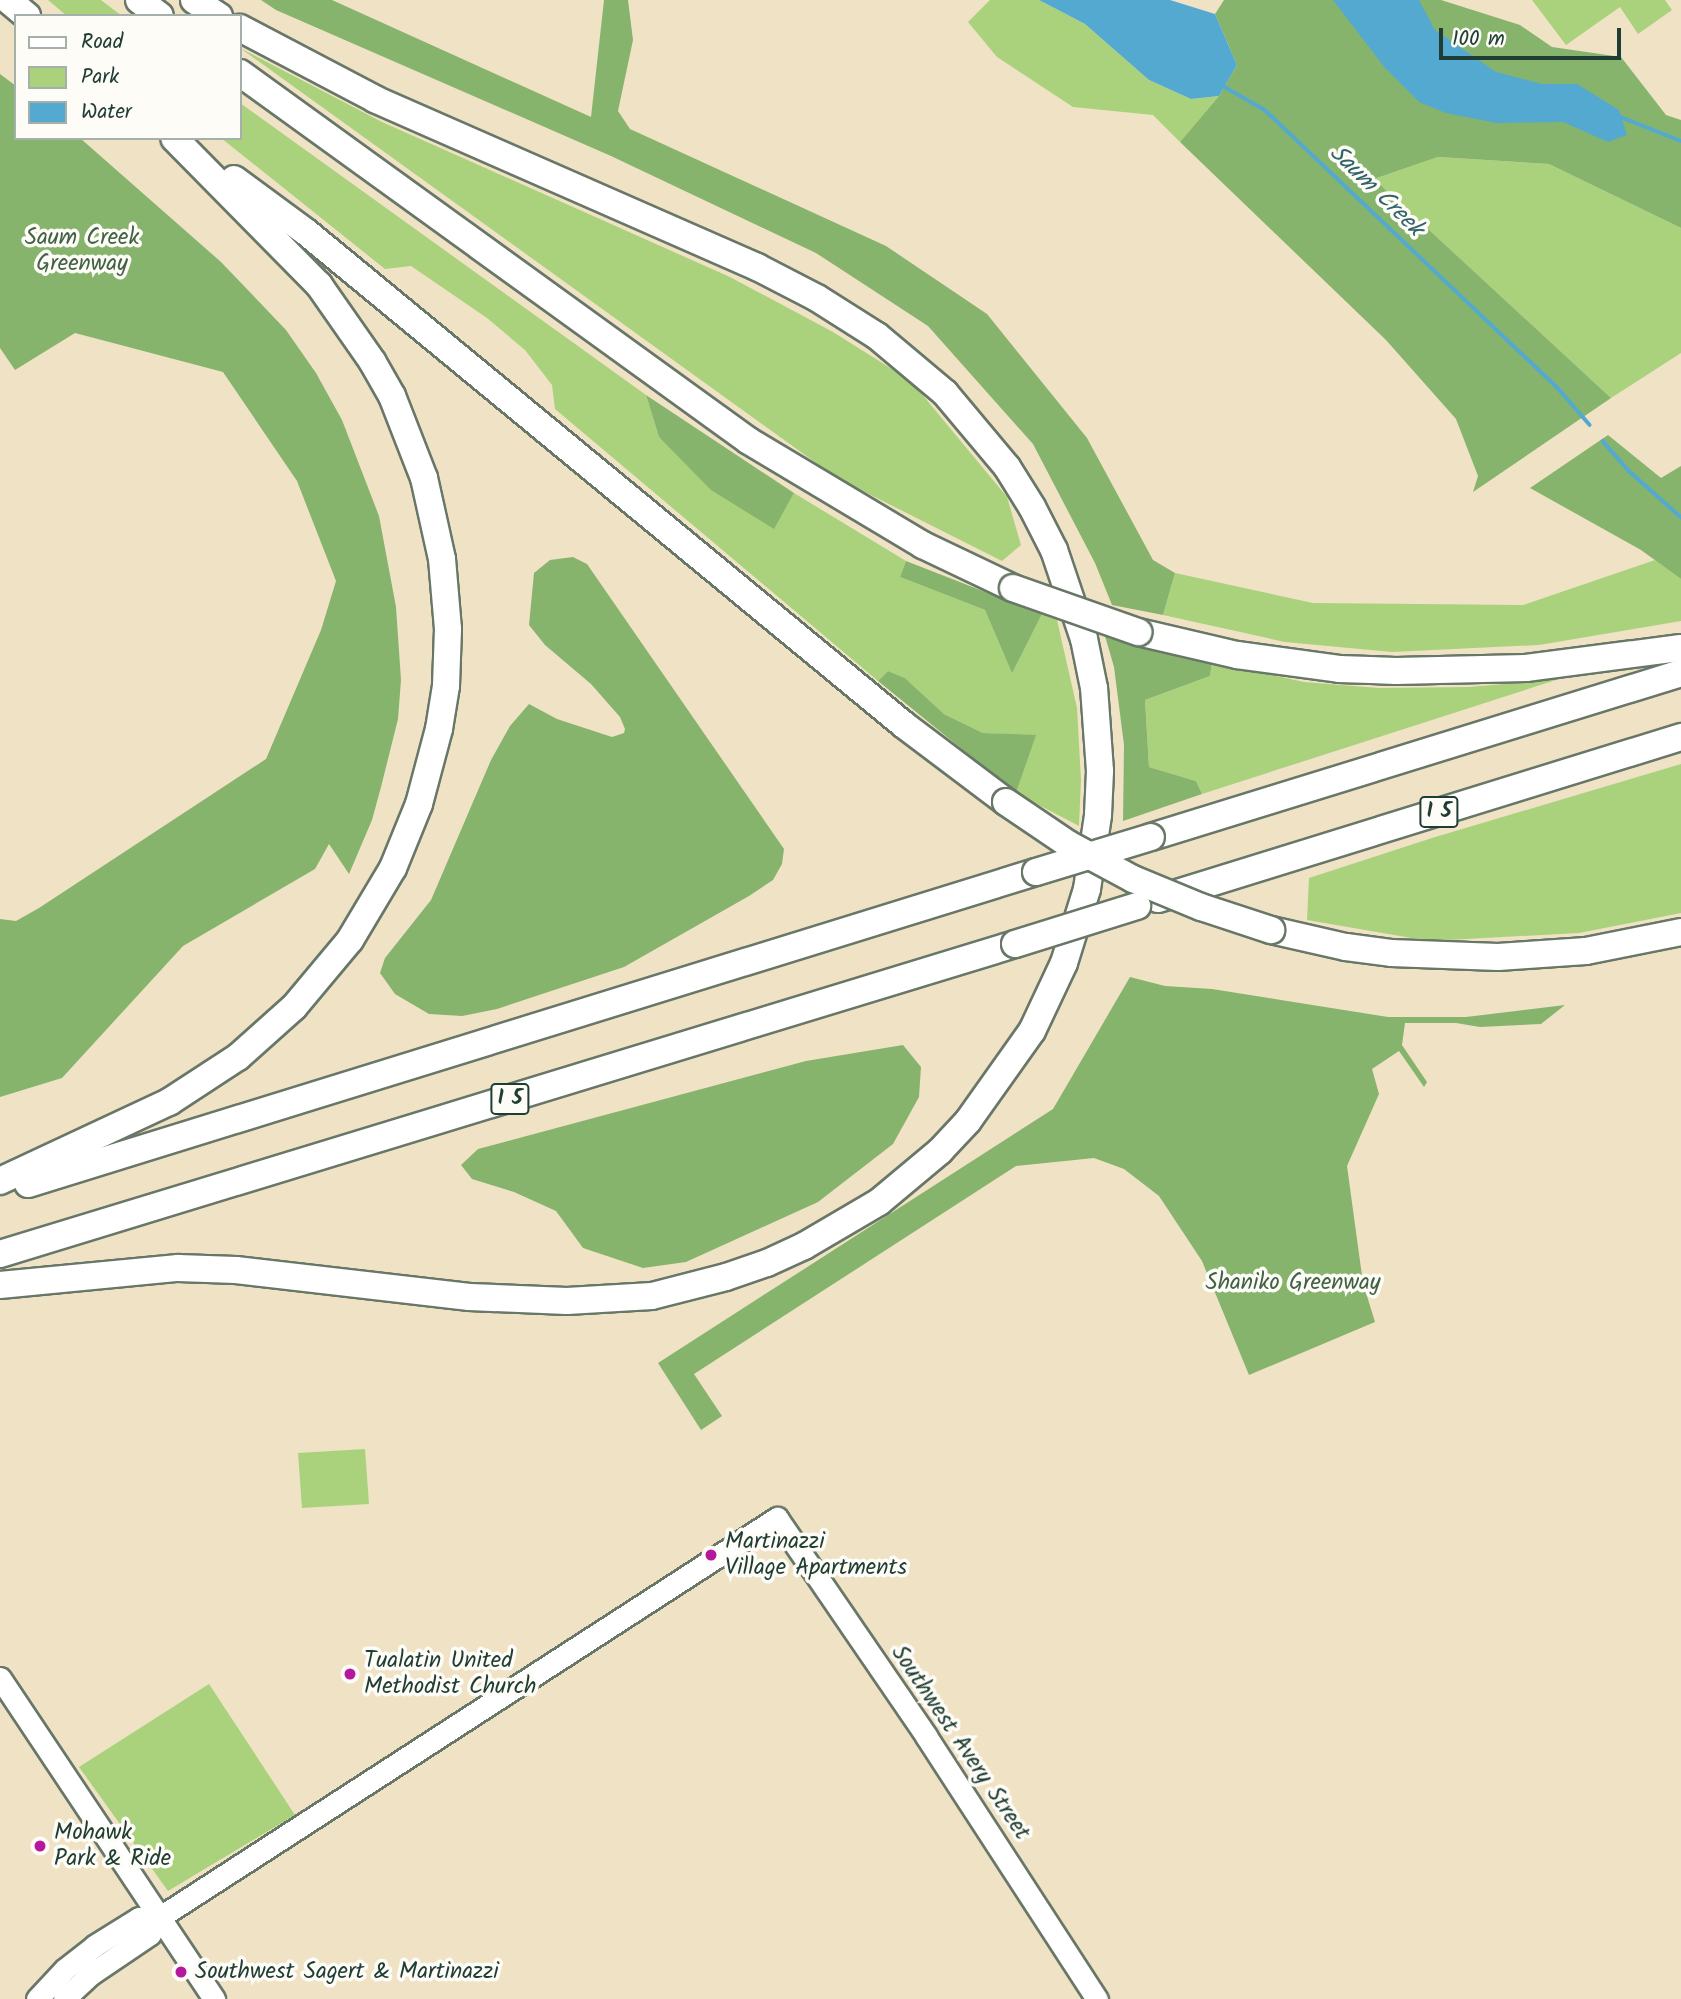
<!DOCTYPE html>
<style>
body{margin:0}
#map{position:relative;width:1681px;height:1999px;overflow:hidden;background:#f0e2c5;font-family:Kalam,sans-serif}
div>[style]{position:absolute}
.green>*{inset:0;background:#aad27d}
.forest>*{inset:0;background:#87b46c}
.water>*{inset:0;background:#53a9cf}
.stream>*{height:3.5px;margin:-1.75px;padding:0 1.75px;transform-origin:1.75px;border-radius:1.75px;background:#53a9cf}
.roads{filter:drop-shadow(2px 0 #687767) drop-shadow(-2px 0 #687767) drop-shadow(0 2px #687767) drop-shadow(0 -2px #687767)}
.secondary>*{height:21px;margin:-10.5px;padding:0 10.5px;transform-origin:10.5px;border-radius:10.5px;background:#fff}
.highway>*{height:26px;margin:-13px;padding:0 13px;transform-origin:13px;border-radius:13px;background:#fff}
.bridges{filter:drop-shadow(2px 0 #687767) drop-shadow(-2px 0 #687767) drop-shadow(0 2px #687767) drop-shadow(0 -2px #687767)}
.highway-bridge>*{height:26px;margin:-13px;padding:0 13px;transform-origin:13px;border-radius:13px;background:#fff}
.dots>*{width:19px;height:19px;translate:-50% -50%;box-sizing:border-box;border:4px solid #fdfcf7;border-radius:50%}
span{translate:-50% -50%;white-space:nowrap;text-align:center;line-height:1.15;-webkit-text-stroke:7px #fdfcf7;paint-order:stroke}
.shield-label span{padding:2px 5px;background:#fdfcf7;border:2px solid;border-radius:5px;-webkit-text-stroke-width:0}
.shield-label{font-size:21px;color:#1f3d34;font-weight:700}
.park-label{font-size:23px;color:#426246}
.poi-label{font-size:23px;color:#1f3d34}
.left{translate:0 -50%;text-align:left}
.street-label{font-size:23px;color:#1f3d34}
.water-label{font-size:24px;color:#31636a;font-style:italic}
.legend{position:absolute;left:14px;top:14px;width:228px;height:126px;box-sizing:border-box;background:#fdfcf7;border:2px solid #a4b0a9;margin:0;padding:9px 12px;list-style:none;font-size:21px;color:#1f3d34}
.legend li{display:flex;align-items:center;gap:14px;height:35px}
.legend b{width:35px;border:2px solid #a4b0a9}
.scale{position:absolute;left:1439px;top:28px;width:182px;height:32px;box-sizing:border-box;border:4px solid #1f3d34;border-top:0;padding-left:9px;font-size:21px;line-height:24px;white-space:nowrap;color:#1f3d34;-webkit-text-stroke:5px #fdfcf7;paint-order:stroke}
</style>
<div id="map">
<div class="green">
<i style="clip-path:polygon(48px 0,101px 0,122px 16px,67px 16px)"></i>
<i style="clip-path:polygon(990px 0,1039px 0,1085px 24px,1149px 80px,1191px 99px,1219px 96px,1180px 142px,1153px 115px,1073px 107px,997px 57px,968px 22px)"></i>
<i style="clip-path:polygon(1532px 0,1665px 0,1672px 10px,1638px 34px,1620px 7px,1566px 45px)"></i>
<i style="clip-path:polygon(240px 48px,382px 122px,730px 277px,833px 332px,911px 381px,1007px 497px,1021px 545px,1002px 561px,837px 478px)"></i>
<i style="clip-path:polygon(240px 103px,646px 395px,659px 437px,774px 528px,794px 493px,906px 561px,900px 577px,985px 610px,1012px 672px,1042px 614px,1057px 620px,1077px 708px,1081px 780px,1079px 826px,1016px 793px,1035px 736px,983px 733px,944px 714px,905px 678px,888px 671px,878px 681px,555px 409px,552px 385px,525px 350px,487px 318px,411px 266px,385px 269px,221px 138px,240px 138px)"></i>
<i style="clip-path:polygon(1438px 157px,1549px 164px,1681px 228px,1681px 353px,1611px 398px,1374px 179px)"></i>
<i style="clip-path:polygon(1655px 560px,1681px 579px,1681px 621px,1539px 645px,1392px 652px,1285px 642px,1163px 615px,1175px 573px,1313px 603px,1523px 605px)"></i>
<i style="clip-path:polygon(1212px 662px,1304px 682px,1379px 688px,1469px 687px,1559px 679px,1202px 794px,1196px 781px,1149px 767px,1145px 700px,1210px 676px)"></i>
<i style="clip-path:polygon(1681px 764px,1681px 913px,1579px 933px,1429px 941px,1307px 920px,1309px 878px,1432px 838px)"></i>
<i style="clip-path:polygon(365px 1449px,369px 1504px,302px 1508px,298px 1453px)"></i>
<i style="clip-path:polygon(209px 1684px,295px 1815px,168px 1891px,79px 1767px)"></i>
</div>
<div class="forest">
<i style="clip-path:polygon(261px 0,332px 0,591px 117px,604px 0,628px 0,633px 40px,618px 111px,630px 129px,886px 246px,987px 314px,1087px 438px,1153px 560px,1175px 573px,1163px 615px,1112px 605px,1095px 563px,1033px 444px,928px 326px,816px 253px,611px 156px,276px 10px)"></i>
<i style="clip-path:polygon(1224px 0,1441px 0,1520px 25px,1552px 47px,1621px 57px,1666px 115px,1681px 120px,1681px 228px,1549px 164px,1438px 157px,1374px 179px,1611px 398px,1473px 492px,1478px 476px,1456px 419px,1386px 340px,1180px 142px,1219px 96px,1237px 65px,1215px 14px)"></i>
<i style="clip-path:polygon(0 74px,16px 86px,16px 138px,80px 138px,221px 262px,286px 330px,316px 373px,342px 420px,379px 516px,396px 607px,401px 680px,398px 719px,381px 787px,372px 820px,349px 874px,329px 844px,315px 869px,183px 946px,62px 1078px,0 1097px,0 919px,16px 921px,39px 908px,266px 759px,321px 630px,336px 581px,297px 481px,223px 372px,75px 333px,15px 370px,0 348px)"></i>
<i style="clip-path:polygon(646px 395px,794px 493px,774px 529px,711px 490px,659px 437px)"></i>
<i style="clip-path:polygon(1608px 435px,1661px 478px,1681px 466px,1681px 579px,1641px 550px,1530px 488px)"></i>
<i style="clip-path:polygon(573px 557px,587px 564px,784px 849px,782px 864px,773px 880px,749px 896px,624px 967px,497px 1009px,462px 1016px,429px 1014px,395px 994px,380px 973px,385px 958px,431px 900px,491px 760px,510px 726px,529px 704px,557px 719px,612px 737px,624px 733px,625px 729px,620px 717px,591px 684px,545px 645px,529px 625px,534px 573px,550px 560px)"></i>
<i style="clip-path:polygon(906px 561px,1042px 614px,1012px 673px,985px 610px,900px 577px)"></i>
<i style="clip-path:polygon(1105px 636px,1212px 662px,1210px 676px,1145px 700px,1149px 767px,1196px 781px,1202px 794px,1123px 821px,1124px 745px,1114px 667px)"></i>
<i style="clip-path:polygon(888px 671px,905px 678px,944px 714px,983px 733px,1036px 735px,1016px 793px,878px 681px)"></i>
<i style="clip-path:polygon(1130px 977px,1165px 986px,1212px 989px,1388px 1017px,1466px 1017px,1565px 1005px,1541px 1024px,1480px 1027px,1456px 1023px,1405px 1023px,1402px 1045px,1427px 1082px,1424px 1087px,1399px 1051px,1372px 1069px,1379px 1094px,1347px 1166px,1363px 1283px,1375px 1322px,1249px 1375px,1202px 1261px,1159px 1196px,1124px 1169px,1094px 1158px,1016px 1166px,694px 1374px,722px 1416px,701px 1430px,658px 1363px,1053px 1109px)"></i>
<i style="clip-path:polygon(903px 1045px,921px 1067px,919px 1097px,893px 1144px,818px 1202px,686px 1262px,643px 1268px,583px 1248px,556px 1211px,514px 1192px,472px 1179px,461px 1165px,478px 1149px,806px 1061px)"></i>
</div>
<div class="water">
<i style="clip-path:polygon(1039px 0,1170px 0,1215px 14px,1237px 65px,1219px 96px,1191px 99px,1149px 80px,1085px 24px)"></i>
<i style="clip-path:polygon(1333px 0,1419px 0,1435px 30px,1496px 72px,1542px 84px,1577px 84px,1619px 110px,1627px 135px,1608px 142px,1563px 122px,1496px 123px,1446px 113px,1419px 102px,1385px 68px)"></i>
</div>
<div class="stream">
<i style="left:1223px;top:86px;width:48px;rotate:29.7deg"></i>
<i style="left:1265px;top:110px;width:402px;rotate:43.5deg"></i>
<i style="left:1557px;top:387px;width:50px;rotate:49deg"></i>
<i style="left:1618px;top:116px;width:68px;rotate:21.6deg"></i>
<i style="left:1603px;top:441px;width:38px;rotate:49deg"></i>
<i style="left:1628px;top:470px;width:71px;rotate:41.6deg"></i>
</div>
<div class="roads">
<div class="secondary">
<i style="left:0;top:1678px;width:386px;rotate:56.3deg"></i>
<i style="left:37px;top:1999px;width:41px;rotate:-47deg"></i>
<i style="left:65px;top:1969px;width:37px;rotate:-38deg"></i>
<i style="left:94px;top:1946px;width:53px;rotate:-31.9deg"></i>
<i style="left:139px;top:1918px;width:21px;rotate:-3deg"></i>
<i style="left:64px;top:1999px;width:37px;rotate:-43deg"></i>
<i style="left:91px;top:1974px;width:71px;rotate:-34.1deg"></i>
<i style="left:150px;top:1934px;width:20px;rotate:-60deg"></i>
<i style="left:160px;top:1917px;width:735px;rotate:-32.89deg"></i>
<i style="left:777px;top:1518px;width:264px;rotate:55.6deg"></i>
<i style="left:926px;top:1736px;width:314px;rotate:57deg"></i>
</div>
<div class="highway">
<i style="left:8px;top:0;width:25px;rotate:40deg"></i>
<i style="left:139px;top:0;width:26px;rotate:37deg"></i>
<i style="left:194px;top:0;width:30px;rotate:33deg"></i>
<i style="left:240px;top:73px;width:628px;rotate:35.87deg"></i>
<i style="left:749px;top:441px;width:203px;rotate:30.9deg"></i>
<i style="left:923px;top:545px;width:100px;rotate:25.5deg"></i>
<i style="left:234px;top:179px;width:89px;rotate:36.4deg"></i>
<i style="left:306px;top:232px;width:775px;rotate:39.5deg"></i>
<i style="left:904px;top:725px;width:128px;rotate:37deg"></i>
<i style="left:1138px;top:632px;width:102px;rotate:13.1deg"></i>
<i style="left:1237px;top:655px;width:103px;rotate:7.8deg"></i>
<i style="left:1339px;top:669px;width:57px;rotate:2deg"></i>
<i style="left:1396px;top:671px;width:130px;rotate:-1.3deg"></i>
<i style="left:1526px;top:668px;width:156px;rotate:-7.4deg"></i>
<i style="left:1151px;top:837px;width:555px;rotate:-17.19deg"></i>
<i style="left:1158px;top:899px;width:548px;rotate:-17.21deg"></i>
<i style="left:1271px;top:930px;width:77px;rotate:12.8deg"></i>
<i style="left:1346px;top:947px;width:45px;rotate:7.6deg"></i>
<i style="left:1391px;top:953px;width:107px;rotate:2.1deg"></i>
<i style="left:1498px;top:957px;width:88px;rotate:-3.9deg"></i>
<i style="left:1586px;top:951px;width:97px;rotate:-11.3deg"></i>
<i style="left:0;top:1181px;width:187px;rotate:-25.1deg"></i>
<i style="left:169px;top:1102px;width:82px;rotate:-33.1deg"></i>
<i style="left:238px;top:1057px;width:75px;rotate:-41.8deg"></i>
<i style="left:294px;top:1007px;width:87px;rotate:-50.1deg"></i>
<i style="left:350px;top:940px;width:84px;rotate:-59.2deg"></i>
<i style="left:393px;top:868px;width:69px;rotate:-67.9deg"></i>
<i style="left:419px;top:804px;width:78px;rotate:-75.1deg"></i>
<i style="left:439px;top:729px;width:44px;rotate:-80.8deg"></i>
<i style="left:446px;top:686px;width:57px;rotate:-88deg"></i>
<i style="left:448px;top:629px;width:70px;rotate:-94.9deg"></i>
<i style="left:442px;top:559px;width:83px;rotate:-102.5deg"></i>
<i style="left:424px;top:478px;width:88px;rotate:-111.3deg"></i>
<i style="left:392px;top:396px;width:40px;rotate:-119.7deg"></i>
<i style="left:372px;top:361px;width:93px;rotate:-124.9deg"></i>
<i style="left:319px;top:285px;width:206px;rotate:-134.6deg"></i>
<i style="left:28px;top:1184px;width:1055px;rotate:-17.2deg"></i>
<i style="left:0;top:1254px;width:1061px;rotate:-16.98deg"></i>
<i style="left:0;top:1285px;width:179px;rotate:-5.5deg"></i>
<i style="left:178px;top:1268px;width:58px;rotate:2deg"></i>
<i style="left:236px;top:1270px;width:235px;rotate:6.6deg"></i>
<i style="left:469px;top:1297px;width:98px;rotate:2.3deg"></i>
<i style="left:567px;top:1301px;width:85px;rotate:-3.4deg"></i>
<i style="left:652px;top:1296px;width:76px;rotate:-14.4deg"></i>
<i style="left:726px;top:1277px;width:43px;rotate:-18.9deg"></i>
<i style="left:767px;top:1263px;width:41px;rotate:-24.7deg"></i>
<i style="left:804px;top:1246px;width:87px;rotate:-30.4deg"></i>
<i style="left:879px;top:1202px;width:80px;rotate:-39.9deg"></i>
<i style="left:940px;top:1151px;width:41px;rotate:-47deg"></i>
<i style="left:968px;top:1121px;width:110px;rotate:-54.6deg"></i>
<i style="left:1032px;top:1031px;width:75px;rotate:-64.8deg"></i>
<i style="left:1064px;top:963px;width:77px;rotate:-72.7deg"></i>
<i style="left:1087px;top:889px;width:75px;rotate:-81.5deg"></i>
<i style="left:1098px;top:815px;width:44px;rotate:-87.4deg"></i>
<i style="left:1100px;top:771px;width:83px;rotate:-94.1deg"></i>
<i style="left:1094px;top:688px;width:50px;rotate:-101.5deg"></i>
<i style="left:1084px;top:639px;width:94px;rotate:-108.6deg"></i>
<i style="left:1054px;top:550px;width:48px;rotate:-117.1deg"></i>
<i style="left:1032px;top:507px;width:47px;rotate:-122deg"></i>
<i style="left:1007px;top:467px;width:97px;rotate:-130deg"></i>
<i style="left:945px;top:393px;width:89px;rotate:-140deg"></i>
<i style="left:877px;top:336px;width:71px;rotate:-147.7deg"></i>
<i style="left:817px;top:298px;width:68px;rotate:-152.7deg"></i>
<i style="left:757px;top:267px;width:417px;rotate:-156.3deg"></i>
<i style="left:375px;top:99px;width:153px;rotate:-152.3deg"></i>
</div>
</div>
<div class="bridges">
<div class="highway-bridge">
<i style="left:1013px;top:588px;width:133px;rotate:19.4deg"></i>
<i style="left:1006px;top:802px;width:75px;rotate:34.1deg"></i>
<i style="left:1068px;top:844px;width:74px;rotate:28.3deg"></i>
<i style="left:1133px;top:879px;width:74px;rotate:22.4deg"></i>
<i style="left:1201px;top:907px;width:74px;rotate:18.2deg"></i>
<i style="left:1036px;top:872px;width:120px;rotate:-16.9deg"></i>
<i style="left:1015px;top:944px;width:128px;rotate:-17.3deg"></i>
</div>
</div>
<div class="dots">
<i style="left:711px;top:1555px;background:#b5179e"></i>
<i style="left:350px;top:1674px;background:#b5179e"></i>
<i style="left:40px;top:1846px;background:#b5179e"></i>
<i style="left:181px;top:1972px;background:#b5179e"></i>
</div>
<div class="shield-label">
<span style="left:1439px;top:812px">I 5</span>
<span style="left:510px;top:1099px">I 5</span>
</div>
<div class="park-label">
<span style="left:82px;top:251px">Saum Creek<br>Greenway</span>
<span style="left:1293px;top:1283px">Shaniko Greenway</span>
</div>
<div class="poi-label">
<span class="left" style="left:725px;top:1555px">Martinazzi<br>Village Apartments</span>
<span class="left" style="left:364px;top:1674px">Tualatin United<br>Methodist Church</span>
<span class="left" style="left:54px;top:1846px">Mohawk<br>Park &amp; Ride</span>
<span class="left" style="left:195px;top:1972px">Southwest Sagert &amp; Martinazzi</span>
</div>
<div class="street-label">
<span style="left:960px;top:1743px;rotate:56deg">Southwest Avery Street</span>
</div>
<div class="water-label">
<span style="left:1376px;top:191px;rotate:44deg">Saum Creek</span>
</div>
<ul class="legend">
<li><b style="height:9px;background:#fff"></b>Road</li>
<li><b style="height:19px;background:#aad27d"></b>Park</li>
<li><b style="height:19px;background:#53a9cf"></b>Water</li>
</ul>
<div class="scale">100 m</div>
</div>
